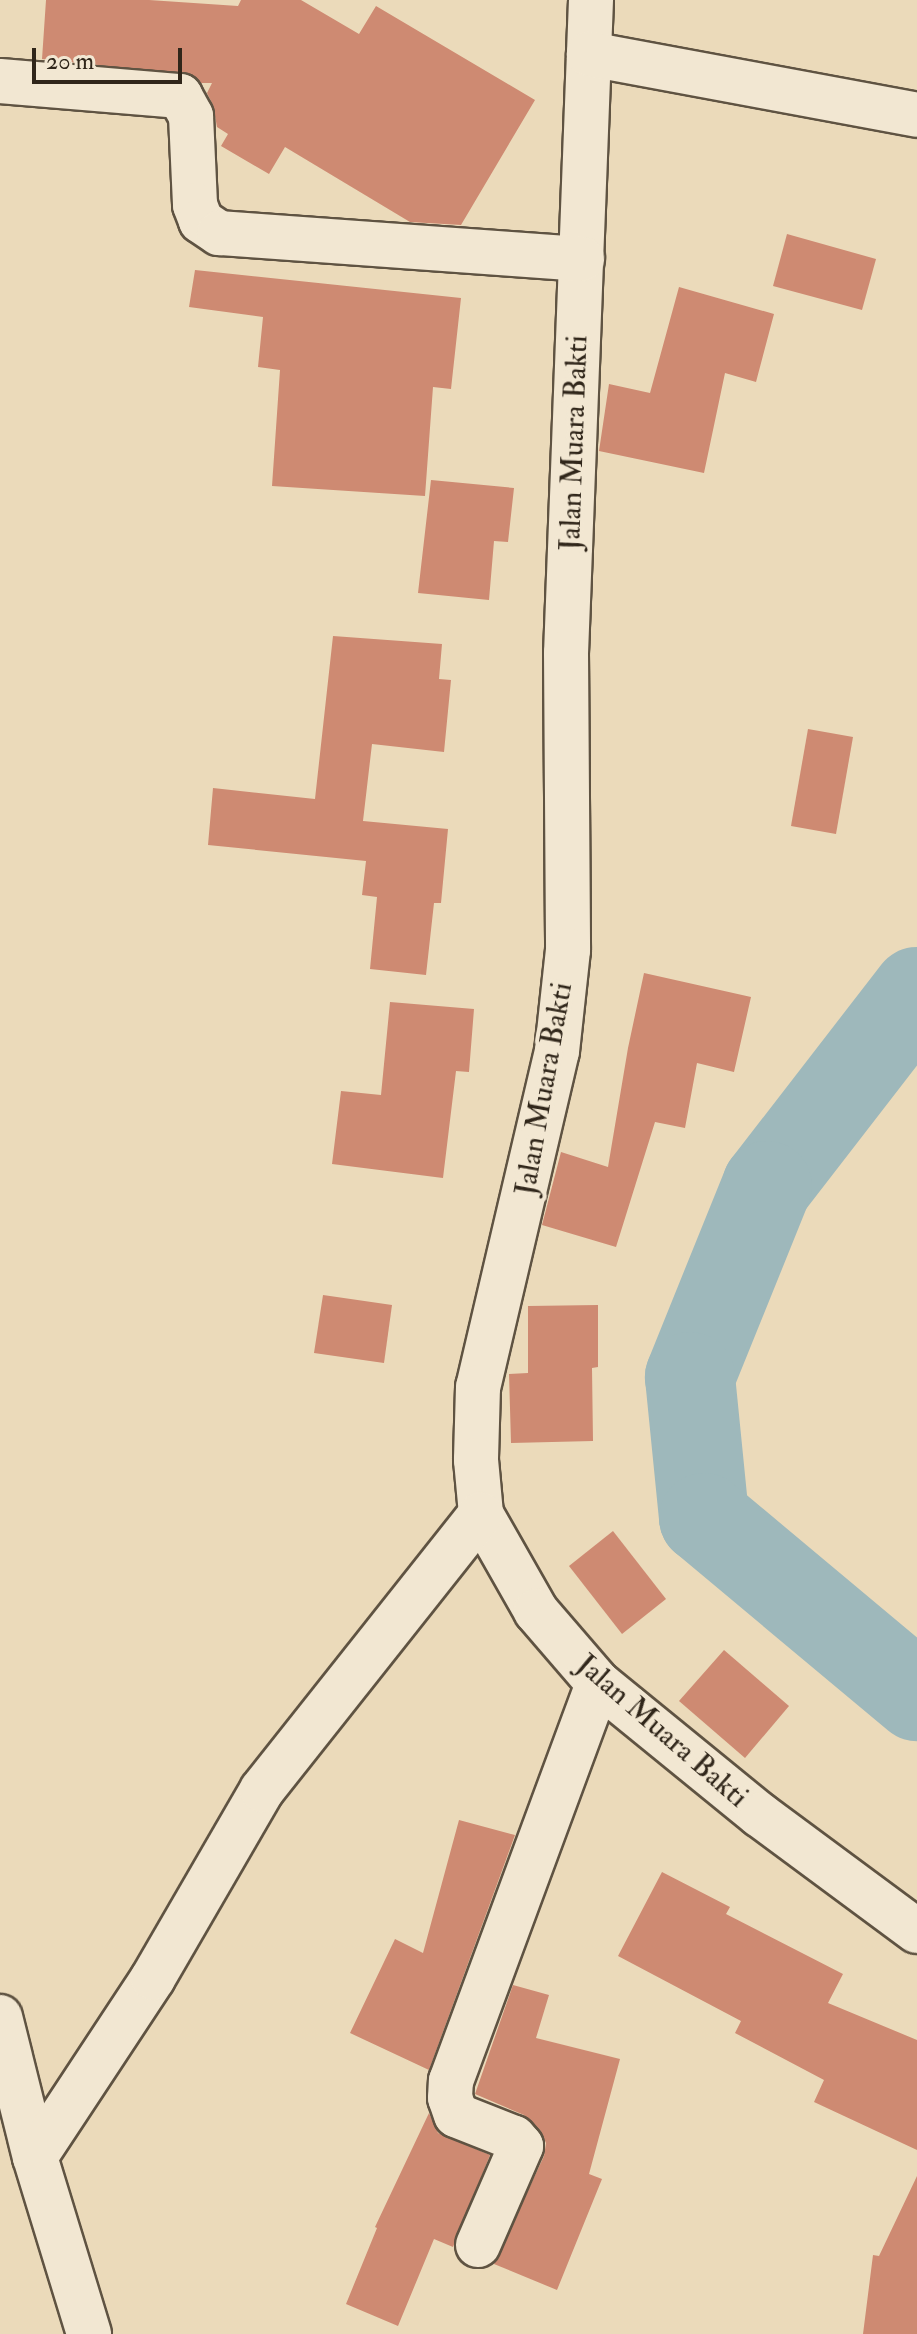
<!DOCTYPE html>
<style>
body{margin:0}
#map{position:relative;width:917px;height:2334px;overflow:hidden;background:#ebdaba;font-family:"IM FELL Double Pica",serif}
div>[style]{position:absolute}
.river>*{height:90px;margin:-45px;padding:0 45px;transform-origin:45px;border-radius:45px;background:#9eb8bb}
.building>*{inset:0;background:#ce8a72}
.roads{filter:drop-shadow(2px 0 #5f5342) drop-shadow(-2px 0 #5f5342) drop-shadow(0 2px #5f5342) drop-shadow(0 -2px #5f5342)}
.minor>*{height:44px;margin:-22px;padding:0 22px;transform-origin:22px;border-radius:22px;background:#f2e7d2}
span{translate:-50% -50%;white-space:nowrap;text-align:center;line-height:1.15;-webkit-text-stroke:8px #f2e7d2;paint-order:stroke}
.street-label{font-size:30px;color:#30261a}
.scale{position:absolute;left:32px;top:48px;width:150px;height:36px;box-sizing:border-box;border:4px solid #30261a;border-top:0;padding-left:10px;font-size:24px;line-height:28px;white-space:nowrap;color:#30261a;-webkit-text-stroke:6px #f2e7d2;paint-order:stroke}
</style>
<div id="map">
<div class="river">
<i style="left:917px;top:992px;width:245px;rotate:127.7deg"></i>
<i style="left:767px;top:1186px;width:206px;rotate:112deg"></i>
<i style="left:690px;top:1377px;width:142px;rotate:84.3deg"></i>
<i style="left:704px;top:1518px;width:278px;rotate:39.9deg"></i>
</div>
<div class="building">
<i style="clip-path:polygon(46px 0,149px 0,238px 6px,241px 0,301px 0,359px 34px,376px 6px,535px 100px,461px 225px,410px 222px,285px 147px,269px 174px,221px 146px,228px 134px,217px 127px,213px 105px,207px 93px,212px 83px,201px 83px,193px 75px,42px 59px)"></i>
<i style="clip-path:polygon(787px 234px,876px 259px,862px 310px,773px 286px)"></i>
<i style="clip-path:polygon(195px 270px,461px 298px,451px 389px,433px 387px,425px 496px,272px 486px,280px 370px,258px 367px,263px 317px,189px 307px)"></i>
<i style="clip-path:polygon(679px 287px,774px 314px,756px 382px,725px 373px,704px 473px,599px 451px,609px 384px,650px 393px)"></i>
<i style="clip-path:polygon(431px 480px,514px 488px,508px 542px,494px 541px,489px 600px,418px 593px)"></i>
<i style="clip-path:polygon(333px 636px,442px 644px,439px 679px,451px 680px,444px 752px,372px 744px,363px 821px,448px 829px,441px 903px,434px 903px,426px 975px,370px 969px,377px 897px,362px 895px,366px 861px,208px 845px,213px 788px,315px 799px)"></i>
<i style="clip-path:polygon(808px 729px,853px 737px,836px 834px,791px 826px)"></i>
<i style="clip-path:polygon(644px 973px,751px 997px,734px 1072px,697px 1063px,685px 1128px,655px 1122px,616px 1247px,542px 1225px,561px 1152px,608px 1167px,628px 1048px)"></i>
<i style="clip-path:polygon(390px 1002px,474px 1009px,469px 1072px,456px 1071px,443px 1178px,332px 1164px,341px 1091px,381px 1095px)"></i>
<i style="clip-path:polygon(323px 1295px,392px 1305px,384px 1363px,314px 1353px)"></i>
<i style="clip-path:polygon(598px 1305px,598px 1367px,592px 1368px,593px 1441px,511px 1443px,509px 1374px,528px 1373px,528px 1306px)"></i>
<i style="clip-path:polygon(613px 1531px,666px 1599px,622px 1634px,569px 1566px)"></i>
<i style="clip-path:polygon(724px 1650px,789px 1706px,745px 1758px,679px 1701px)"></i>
<i style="clip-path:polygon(459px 1820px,515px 1835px,429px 2070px,350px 2033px,395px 1939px,423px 1953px)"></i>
<i style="clip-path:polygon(662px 1872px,730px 1907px,726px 1914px,843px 1974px,828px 2003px,917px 2040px,917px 2150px,814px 2102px,824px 2080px,735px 2033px,741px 2021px,618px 1956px)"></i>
<i style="clip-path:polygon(513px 1985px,549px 1995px,536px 2038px,620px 2059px,589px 2174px,602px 2179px,557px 2290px,494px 2264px,544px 2156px,546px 2143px,540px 2130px,524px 2115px,475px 2094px)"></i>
<i style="clip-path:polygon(429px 2113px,438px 2133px,490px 2155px,453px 2247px,434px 2239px,398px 2326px,346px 2304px,377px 2228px,375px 2227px)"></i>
<i style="clip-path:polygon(917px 2176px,917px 2334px,863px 2334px,873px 2255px,879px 2256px)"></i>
</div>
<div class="roads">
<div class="minor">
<i style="left:591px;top:0;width:653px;rotate:92.19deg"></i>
<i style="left:566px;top:653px;width:297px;rotate:89.6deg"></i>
<i style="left:568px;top:950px;width:102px;rotate:96.2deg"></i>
<i style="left:557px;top:1051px;width:345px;rotate:103.2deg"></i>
<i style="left:478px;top:1387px;width:73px;rotate:91.6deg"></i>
<i style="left:476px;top:1460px;width:54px;rotate:84.7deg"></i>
<i style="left:481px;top:1514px;width:112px;rotate:60.4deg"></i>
<i style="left:536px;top:1611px;width:95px;rotate:49.3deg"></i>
<i style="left:598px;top:1683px;width:209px;rotate:39.2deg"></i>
<i style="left:760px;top:1815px;width:195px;rotate:36.5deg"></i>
<i style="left:589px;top:54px;width:334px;rotate:10.5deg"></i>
<i style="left:0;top:81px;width:181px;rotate:4.8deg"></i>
<i style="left:180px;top:96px;width:23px;rotate:61deg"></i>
<i style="left:191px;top:116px;width:89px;rotate:87.4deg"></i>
<i style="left:195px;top:205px;width:17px;rotate:69deg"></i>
<i style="left:201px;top:221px;width:22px;rotate:34deg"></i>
<i style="left:219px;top:233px;width:364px;rotate:4.1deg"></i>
<i style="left:0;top:2017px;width:144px;rotate:76deg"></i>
<i style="left:35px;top:2157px;width:185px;rotate:73deg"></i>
<i style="left:35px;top:2157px;width:214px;rotate:-56.6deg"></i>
<i style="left:153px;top:1978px;width:217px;rotate:-59.9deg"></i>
<i style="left:262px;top:1790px;width:352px;rotate:-51.6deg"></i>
<i style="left:478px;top:2245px;width:108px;rotate:-66.5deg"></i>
<i style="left:521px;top:2146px;width:11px;rotate:-131deg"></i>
<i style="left:514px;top:2138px;width:62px;rotate:-158.4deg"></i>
<i style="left:456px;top:2115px;width:18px;rotate:-109deg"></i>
<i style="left:450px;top:2098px;width:17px;rotate:-87deg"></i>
<i style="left:451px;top:2081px;width:424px;rotate:-69.7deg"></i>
</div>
</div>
<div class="street-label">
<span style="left:574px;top:443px;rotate:-88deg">Jalan Muara Bakti</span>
<span style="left:544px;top:1089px;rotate:-80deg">Jalan Muara Bakti</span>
<span style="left:662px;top:1731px;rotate:41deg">Jalan Muara Bakti</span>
</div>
<div class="scale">20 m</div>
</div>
